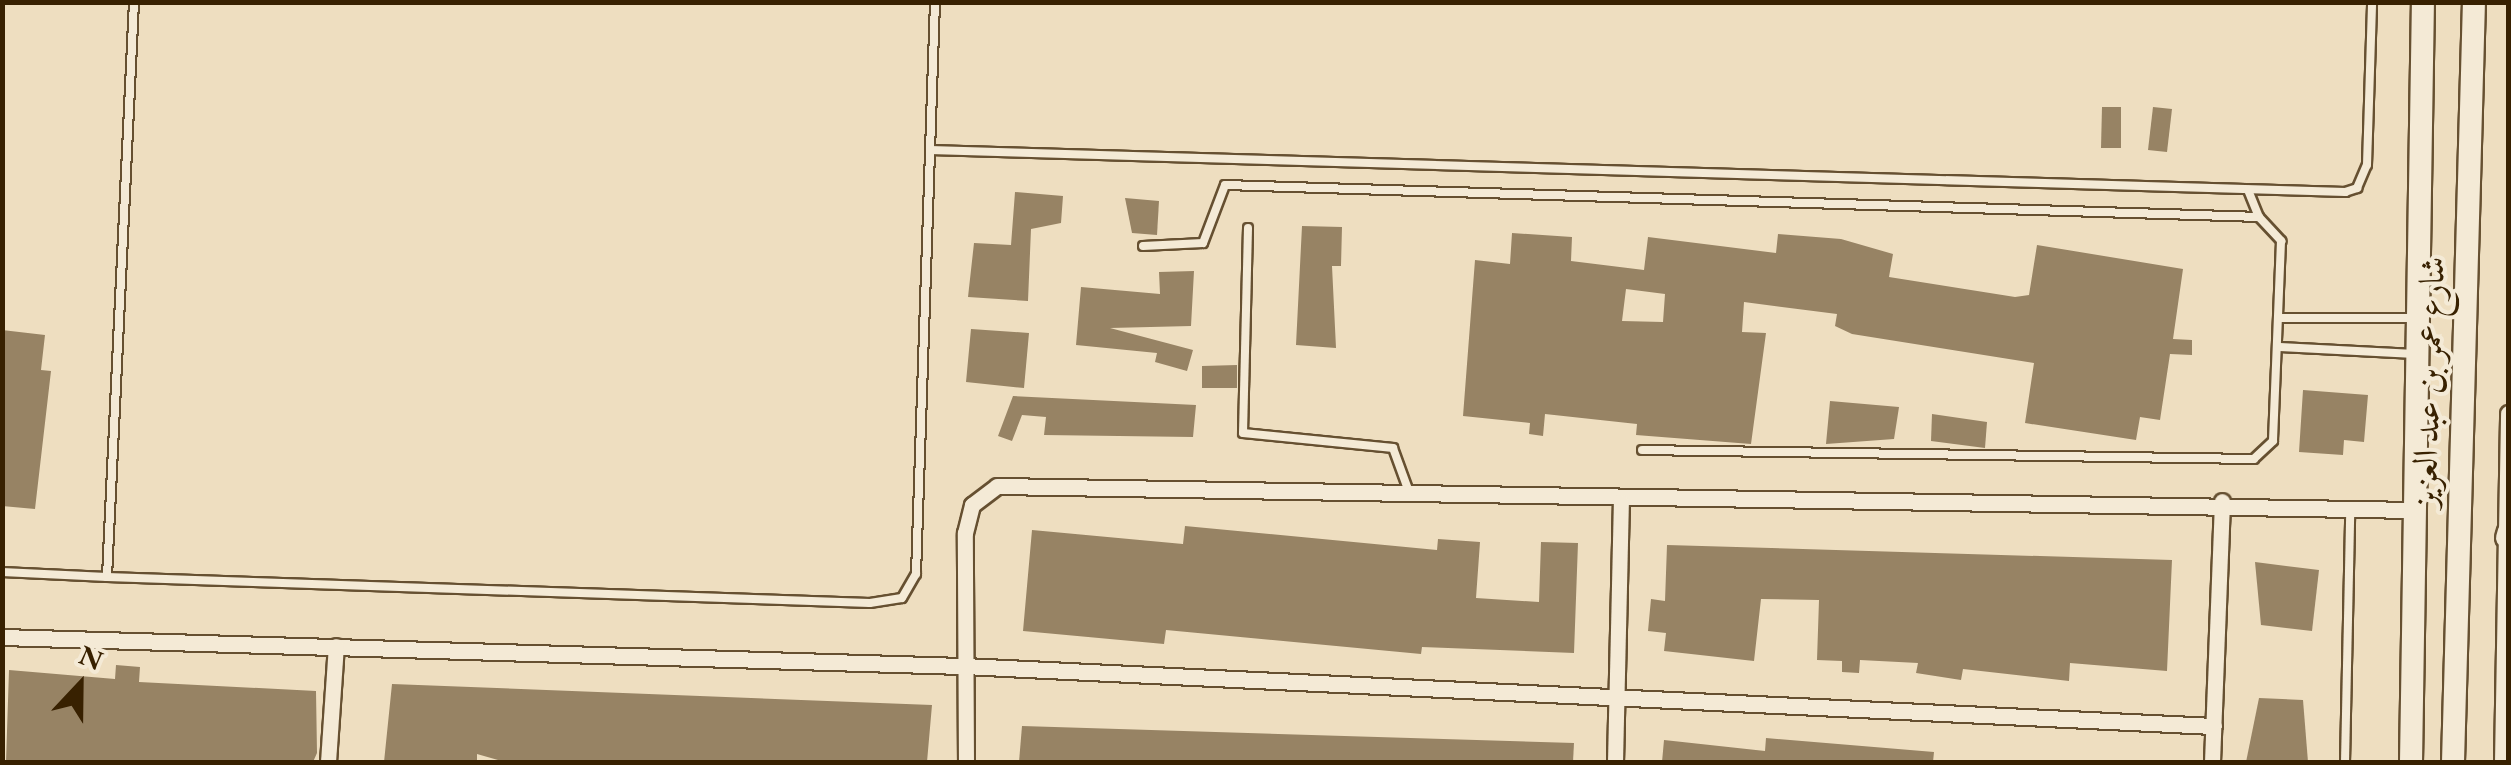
<!DOCTYPE html>
<meta charset="utf-8">
<style>
body{margin:0}
#map{position:relative;width:2511px;height:765px;overflow:hidden;background:#eedec0;font-family:"EB Garamond",Amiri,serif}
div>[style]{position:absolute}
.building>*{inset:0;background:#978364}
.roads{filter:drop-shadow(2px 0 #665031) drop-shadow(-2px 0 #665031) drop-shadow(0 2px #665031) drop-shadow(0 -2px #665031)}
.service>*{height:8px;margin:-4px;padding:0 4px;transform-origin:4px;border-radius:4px;background:#f4ead6}
.minor>*{height:15px;margin:-7.5px;padding:0 7.5px;transform-origin:7.5px;border-radius:7.5px;background:#f4ead6}
.tertiary>*{height:20px;margin:-10px;padding:0 10px;transform-origin:10px;border-radius:10px;background:#f4ead6}
.secondary>*{height:22px;margin:-11px;padding:0 11px;transform-origin:11px;border-radius:11px;background:#f4ead6}
span{translate:-50% -50%;white-space:nowrap;text-align:center;line-height:1.15;-webkit-text-stroke:8px #f4ead6;paint-order:stroke}
.street-label{font-size:35px;color:#382101}
.frame{position:absolute;inset:0;border:5px solid #382101;pointer-events:none}
.north{position:absolute;left:30px;top:635px;width:100px;height:100px;-webkit-text-stroke:8px #f4ead6;paint-order:stroke;rotate:22deg;font-size:28px;font-weight:700;line-height:40px;text-align:center;color:#382101}
.north::after{content:'';display:block;margin:auto;width:35px;height:45px;background:#382101;clip-path:polygon(50% 0,100% 100%,50% 72%,0 100%)}
</style>
<div id="map">
<div class="building">
<i style="clip-path:polygon(2102px 107px,2121px 107px,2121px 148px,2101px 148px)"></i>
<i style="clip-path:polygon(2153px 107px,2172px 109px,2167px 152px,2148px 150px)"></i>
<i style="clip-path:polygon(1015px 192px,1063px 196px,1061px 223px,1031px 229px,1028px 301px,968px 297px,974px 243px,1011px 245px)"></i>
<i style="clip-path:polygon(1125px 198px,1159px 201px,1157px 235px,1132px 233px)"></i>
<i style="clip-path:polygon(1302px 226px,1342px 227px,1341px 266px,1332px 266px,1336px 348px,1296px 345px)"></i>
<i style="clip-path:polygon(evenodd,1512px 233px,1572px 237px,1571px 261px,1644px 270px,1648px 237px,1776px 253px,1778px 234px,1841px 239px,1893px 254px,1889px 277px,2015px 297px,2029px 295px,2037px 245px,2183px 269px,2173px 339px,2192px 340px,2192px 355px,2170px 354px,2160px 420px,2140px 417px,2136px 440px,2025px 423px,2034px 363px,1852px 334px,1835px 326px,1837px 314px,1744px 302px,1742px 332px,1766px 333px,1751px 444px,1636px 435px,1637px 424px,1545px 414px,1543px 436px,1529px 434px,1530px 423px,1463px 416px,1475px 260px,1510px 264px,1512px 233px,1626px 289px,1665px 294px,1663px 322px,1622px 321px,1626px 289px)"></i>
<i style="clip-path:polygon(1194px 271px,1191px 326px,1110px 328px,1193px 350px,1187px 371px,1155px 362px,1157px 353px,1076px 345px,1081px 287px,1160px 294px,1159px 272px)"></i>
<i style="clip-path:polygon(971px 329px,1029px 333px,1024px 388px,966px 382px)"></i>
<i style="clip-path:polygon(2px 330px,45px 335px,41px 370px,51px 371px,35px 509px,2px 506px)"></i>
<i style="clip-path:polygon(1237px 365px,1237px 388px,1202px 388px,1202px 366px)"></i>
<i style="clip-path:polygon(2303px 390px,2368px 395px,2364px 442px,2344px 440px,2343px 455px,2299px 452px)"></i>
<i style="clip-path:polygon(1013px 396px,1196px 405px,1193px 437px,1044px 435px,1046px 417px,1022px 415px,1012px 441px,998px 436px)"></i>
<i style="clip-path:polygon(1830px 401px,1899px 407px,1894px 439px,1826px 444px)"></i>
<i style="clip-path:polygon(1932px 414px,1987px 422px,1985px 448px,1931px 441px)"></i>
<i style="clip-path:polygon(1185px 526px,1437px 550px,1438px 539px,1480px 542px,1476px 598px,1539px 602px,1541px 542px,1578px 543px,1574px 653px,1422px 647px,1421px 654px,1166px 630px,1164px 644px,1023px 631px,1032px 530px,1183px 544px)"></i>
<i style="clip-path:polygon(1667px 545px,2172px 560px,2167px 671px,2070px 663px,2069px 681px,1963px 669px,1961px 680px,1916px 673px,1918px 663px,1860px 660px,1859px 673px,1842px 672px,1842px 661px,1817px 660px,1819px 600px,1761px 599px,1754px 661px,1664px 651px,1666px 633px,1648px 631px,1651px 599px,1665px 601px)"></i>
<i style="clip-path:polygon(2255px 562px,2319px 570px,2312px 631px,2261px 625px)"></i>
<i style="clip-path:polygon(116px 665px,140px 667px,139px 682px,316px 691px,317px 753px,313px 762px,6px 762px,9px 670px,115px 679px)"></i>
<i style="clip-path:polygon(392px 684px,932px 705px,927px 762px,505px 762px,477px 754px,477px 762px,384px 762px)"></i>
<i style="clip-path:polygon(2259px 698px,2303px 700px,2308px 762px,2246px 762px)"></i>
<i style="clip-path:polygon(1022px 726px,1574px 743px,1573px 762px,1019px 762px)"></i>
<i style="clip-path:polygon(1766px 738px,1934px 752px,1933px 762px,1662px 762px,1664px 740px,1765px 751px)"></i>
</div>
<div class="roads">
<div class="service">
<i style="left:134px;top:2px;width:576px;rotate:92.69deg"></i>
<i style="left:107px;top:577px;width:763px;rotate:1.95deg"></i>
<i style="left:870px;top:603px;width:32px;rotate:-9deg"></i>
<i style="left:902px;top:598px;width:28px;rotate:-60deg"></i>
<i style="left:916px;top:574px;width:572px;rotate:-88.1deg"></i>
<i style="left:930px;top:150px;width:1416px;rotate:1.7deg"></i>
<i style="left:2345px;top:192px;width:13px;rotate:-18deg"></i>
<i style="left:2357px;top:188px;width:25px;rotate:-67deg"></i>
<i style="left:2367px;top:165px;width:163px;rotate:-88.2deg"></i>
<i style="left:2248px;top:190px;width:29px;rotate:68deg"></i>
<i style="left:1248px;top:228px;width:205px;rotate:91.4deg"></i>
<i style="left:1243px;top:433px;width:151px;rotate:5.7deg"></i>
<i style="left:1393px;top:448px;width:47px;rotate:70deg"></i>
<i style="left:1143px;top:246px;width:60px;rotate:-2.9deg"></i>
<i style="left:1203px;top:243px;width:62px;rotate:-69.2deg"></i>
<i style="left:1225px;top:185px;width:1034px;rotate:1.77deg"></i>
<i style="left:2259px;top:217px;width:33px;rotate:47deg"></i>
<i style="left:2281px;top:241px;width:200px;rotate:92.3deg"></i>
<i style="left:2273px;top:441px;width:26px;rotate:137deg"></i>
<i style="left:2254px;top:459px;width:612px;rotate:-179.16deg"></i>
<i style="left:2281px;top:318px;width:133px"></i>
<i style="left:2280px;top:347px;width:135px;rotate:3deg"></i>
<i style="left:2px;top:572px;width:105px;rotate:2.7deg"></i>
<i style="left:2345px;top:762px;width:247px;rotate:-88.8deg"></i>
</div>
<div class="minor">
<i style="left:2px;top:637px;width:962px;rotate:1.73deg"></i>
<i style="left:964px;top:666px;width:1251px;rotate:2.75deg"></i>
<i style="left:328px;top:762px;width:116px;rotate:-86.1deg"></i>
<i style="left:966px;top:762px;width:229px;rotate:-90.3deg"></i>
<i style="left:965px;top:533px;width:29px;rotate:-76deg"></i>
<i style="left:972px;top:505px;width:31px;rotate:-37deg"></i>
<i style="left:997px;top:486px;width:1419px;rotate:0.97deg"></i>
<i style="left:1615px;top:762px;width:260px;rotate:-88.7deg"></i>
<i style="left:2212px;top:762px;width:261px;rotate:-87.8deg"></i>
<i style="left:2502px;top:762px;width:349px;rotate:-89deg"></i>
</div>
<div class="tertiary">
<i style="left:2506px;top:538px;width:7px;rotate:-74deg"></i>
</div>
<div class="secondary">
<i style="left:2411px;top:762px;width:760px;rotate:-89.1deg"></i>
<i style="left:2453px;top:762px;width:760px;rotate:-88.42deg"></i>
</div>
</div>
<div class="street-label">
<span style="left:2428px;top:382px;rotate:-88deg">شارع عمر بن عبد العزيز</span>
</div>
<div class="frame"></div>
<div class="north">N</div>
</div>
